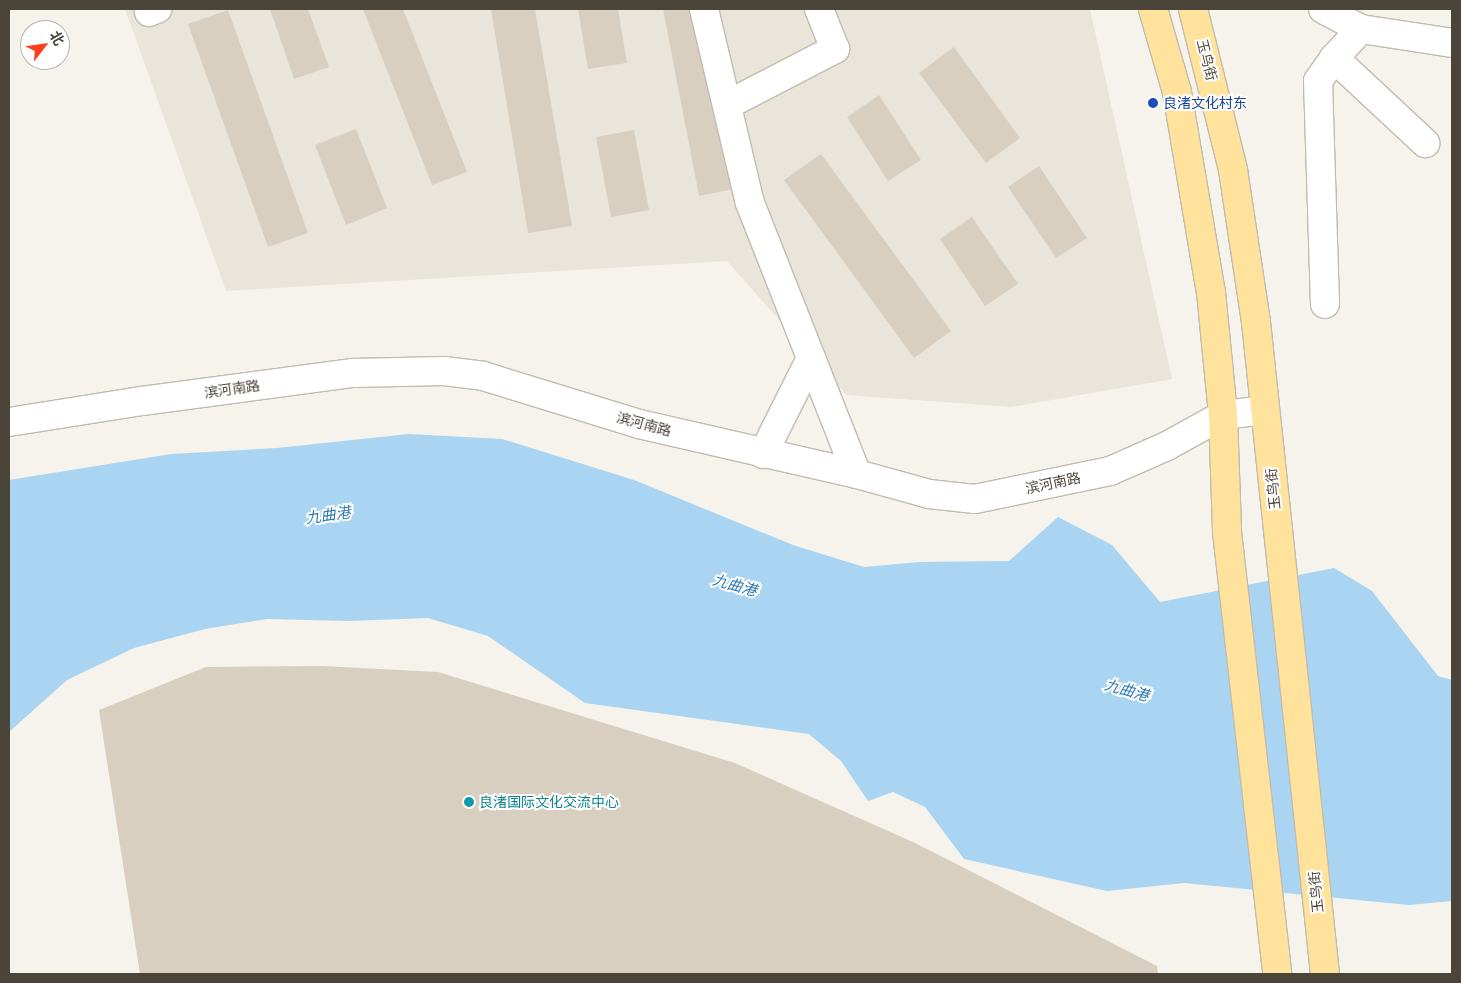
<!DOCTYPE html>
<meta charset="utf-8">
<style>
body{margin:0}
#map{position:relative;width:1461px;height:983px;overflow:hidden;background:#f6f3ec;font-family:Lato,"Noto Sans SC",sans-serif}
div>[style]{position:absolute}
.residential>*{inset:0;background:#eae5da}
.water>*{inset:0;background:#a9d4f2}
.building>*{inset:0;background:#d8cfc1}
.roads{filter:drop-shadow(1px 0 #c2bbae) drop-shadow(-1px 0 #c2bbae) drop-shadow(0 1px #c2bbae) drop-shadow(0 -1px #c2bbae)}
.minor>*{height:28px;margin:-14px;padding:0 14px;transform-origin:14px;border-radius:14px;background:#fff}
.major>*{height:28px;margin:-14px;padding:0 14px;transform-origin:14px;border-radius:14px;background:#ffe39c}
.dots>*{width:14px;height:14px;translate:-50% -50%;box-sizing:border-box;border:2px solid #fff;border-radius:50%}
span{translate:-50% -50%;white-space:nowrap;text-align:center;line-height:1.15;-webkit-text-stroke:4px #fff;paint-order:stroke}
.street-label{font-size:14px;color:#4b4439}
.transit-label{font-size:14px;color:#164399}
.left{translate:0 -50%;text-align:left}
.culture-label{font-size:14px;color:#0d838f}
.water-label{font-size:15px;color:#2e7ab2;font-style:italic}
.frame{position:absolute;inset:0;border:10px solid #4b4439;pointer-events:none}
.north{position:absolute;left:20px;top:20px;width:50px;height:50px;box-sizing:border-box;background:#fff;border:1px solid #b7b4b0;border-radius:50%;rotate:60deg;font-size:14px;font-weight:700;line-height:20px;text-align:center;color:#4b4439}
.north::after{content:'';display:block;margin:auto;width:18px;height:22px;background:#fc3f1d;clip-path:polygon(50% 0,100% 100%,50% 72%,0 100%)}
</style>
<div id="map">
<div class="residential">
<i style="clip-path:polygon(125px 9px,1090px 9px,1172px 379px,1011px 407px,846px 395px,727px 261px,226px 291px)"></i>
</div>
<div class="water">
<i style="clip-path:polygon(409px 434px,502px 439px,634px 480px,793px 545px,864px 567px,920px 562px,1009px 561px,1058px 517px,1112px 545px,1160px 602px,1334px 568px,1372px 591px,1438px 676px,1452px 680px,1452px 901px,1409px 905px,1184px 883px,1107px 891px,964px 859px,925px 807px,893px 792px,868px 801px,841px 761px,809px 734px,585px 703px,488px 636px,428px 618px,348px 621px,267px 619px,205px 629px,134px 648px,67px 680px,9px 732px,9px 480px,171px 454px,277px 448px)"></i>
</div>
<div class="building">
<i style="clip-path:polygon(270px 9px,308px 9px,329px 67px,294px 79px)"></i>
<i style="clip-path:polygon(363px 9px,403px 9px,467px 172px,432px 185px)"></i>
<i style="clip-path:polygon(491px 9px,535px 9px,572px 226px,528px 233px)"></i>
<i style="clip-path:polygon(578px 9px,618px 9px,627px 63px,588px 69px)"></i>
<i style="clip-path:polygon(663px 9px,704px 9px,739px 188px,699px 196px)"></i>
<i style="clip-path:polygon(228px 10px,308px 233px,268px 247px,188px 24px)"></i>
<i style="clip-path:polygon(954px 47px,1020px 138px,986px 163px,919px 73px)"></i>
<i style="clip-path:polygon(879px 95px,921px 160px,888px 181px,847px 117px)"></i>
<i style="clip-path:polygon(356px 129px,387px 208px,346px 225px,315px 145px)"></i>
<i style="clip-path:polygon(634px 130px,649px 210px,611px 217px,596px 137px)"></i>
<i style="clip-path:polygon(821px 154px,951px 331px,914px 358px,784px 180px)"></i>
<i style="clip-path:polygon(1039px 166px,1087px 238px,1056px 258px,1008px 187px)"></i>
<i style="clip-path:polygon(972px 217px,1018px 284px,985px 306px,940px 239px)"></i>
<i style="clip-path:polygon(322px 666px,438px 672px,735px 763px,913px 842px,1157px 966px,1158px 974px,140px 974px,99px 710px,206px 667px)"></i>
</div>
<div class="roads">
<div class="minor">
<i style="left:704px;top:9px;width:199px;rotate:76.7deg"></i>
<i style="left:750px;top:203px;width:291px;rotate:68.5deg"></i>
<i style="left:1323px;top:9px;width:43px;rotate:27.8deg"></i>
<i style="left:1361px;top:29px;width:92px;rotate:8.7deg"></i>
<i style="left:149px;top:12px;width:9px;rotate:-21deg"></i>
<i style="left:1334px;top:58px;width:125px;rotate:43deg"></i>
<i style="left:727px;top:105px;width:122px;rotate:-27.4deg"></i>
<i style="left:835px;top:49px;width:43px;rotate:-111.8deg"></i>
<i style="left:1325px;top:304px;width:223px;rotate:-91.8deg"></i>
<i style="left:1318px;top:81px;width:28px;rotate:-55deg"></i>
<i style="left:1334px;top:58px;width:40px;rotate:-47deg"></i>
<i style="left:9px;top:422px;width:135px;rotate:-9deg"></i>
<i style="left:142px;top:401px;width:213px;rotate:-7.6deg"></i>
<i style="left:353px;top:373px;width:91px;rotate:-1.3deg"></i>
<i style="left:444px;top:371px;width:39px;rotate:7deg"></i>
<i style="left:483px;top:376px;width:163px;rotate:17.1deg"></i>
<i style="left:639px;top:424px;width:224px;rotate:12.9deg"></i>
<i style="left:857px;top:474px;width:75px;rotate:15.5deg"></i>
<i style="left:929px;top:494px;width:46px;rotate:6.2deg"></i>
<i style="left:975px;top:499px;width:138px;rotate:-11.7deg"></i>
<i style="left:1110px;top:471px;width:62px;rotate:-23.7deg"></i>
<i style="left:1167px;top:446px;width:64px;rotate:-29deg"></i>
<i style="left:1223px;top:415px;width:42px;rotate:-6.8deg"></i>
<i style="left:763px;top:454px;width:107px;rotate:-63.4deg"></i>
</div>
<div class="major">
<i style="left:1153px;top:9px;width:86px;rotate:73.9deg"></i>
<i style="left:1177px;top:92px;width:203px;rotate:80.4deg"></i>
<i style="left:1211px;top:292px;width:124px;rotate:84.4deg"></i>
<i style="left:1223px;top:415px;width:117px;rotate:88deg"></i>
<i style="left:1227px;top:532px;width:445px;rotate:83.5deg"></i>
<i style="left:1193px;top:9px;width:166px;rotate:76deg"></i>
<i style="left:1233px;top:170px;width:154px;rotate:81.4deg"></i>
<i style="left:1256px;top:322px;width:656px;rotate:83.96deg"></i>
</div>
</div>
<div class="dots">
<i style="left:1153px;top:103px;background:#1a4fb4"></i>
<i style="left:469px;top:802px;background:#0f9aa8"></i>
</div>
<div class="street-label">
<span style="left:1207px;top:60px;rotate:76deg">玉鸟街</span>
<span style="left:232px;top:389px;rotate:-8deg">滨河南路</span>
<span style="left:644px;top:424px;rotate:15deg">滨河南路</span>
<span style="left:1053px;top:483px;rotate:-12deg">滨河南路</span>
<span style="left:1273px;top:489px;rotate:-96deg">玉鸟街</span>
<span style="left:1316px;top:892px;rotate:-96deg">玉鸟街</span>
</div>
<div class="transit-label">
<span class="left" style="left:1163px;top:103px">良渚文化村东</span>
</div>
<div class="culture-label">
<span class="left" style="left:479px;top:802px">良渚国际文化交流中心</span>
</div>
<div class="water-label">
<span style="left:328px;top:515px;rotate:-8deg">九曲港</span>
<span style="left:735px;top:585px;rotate:15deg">九曲港</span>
<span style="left:1127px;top:690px;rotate:15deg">九曲港</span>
</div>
<div class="frame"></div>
<div class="north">北</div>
</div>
